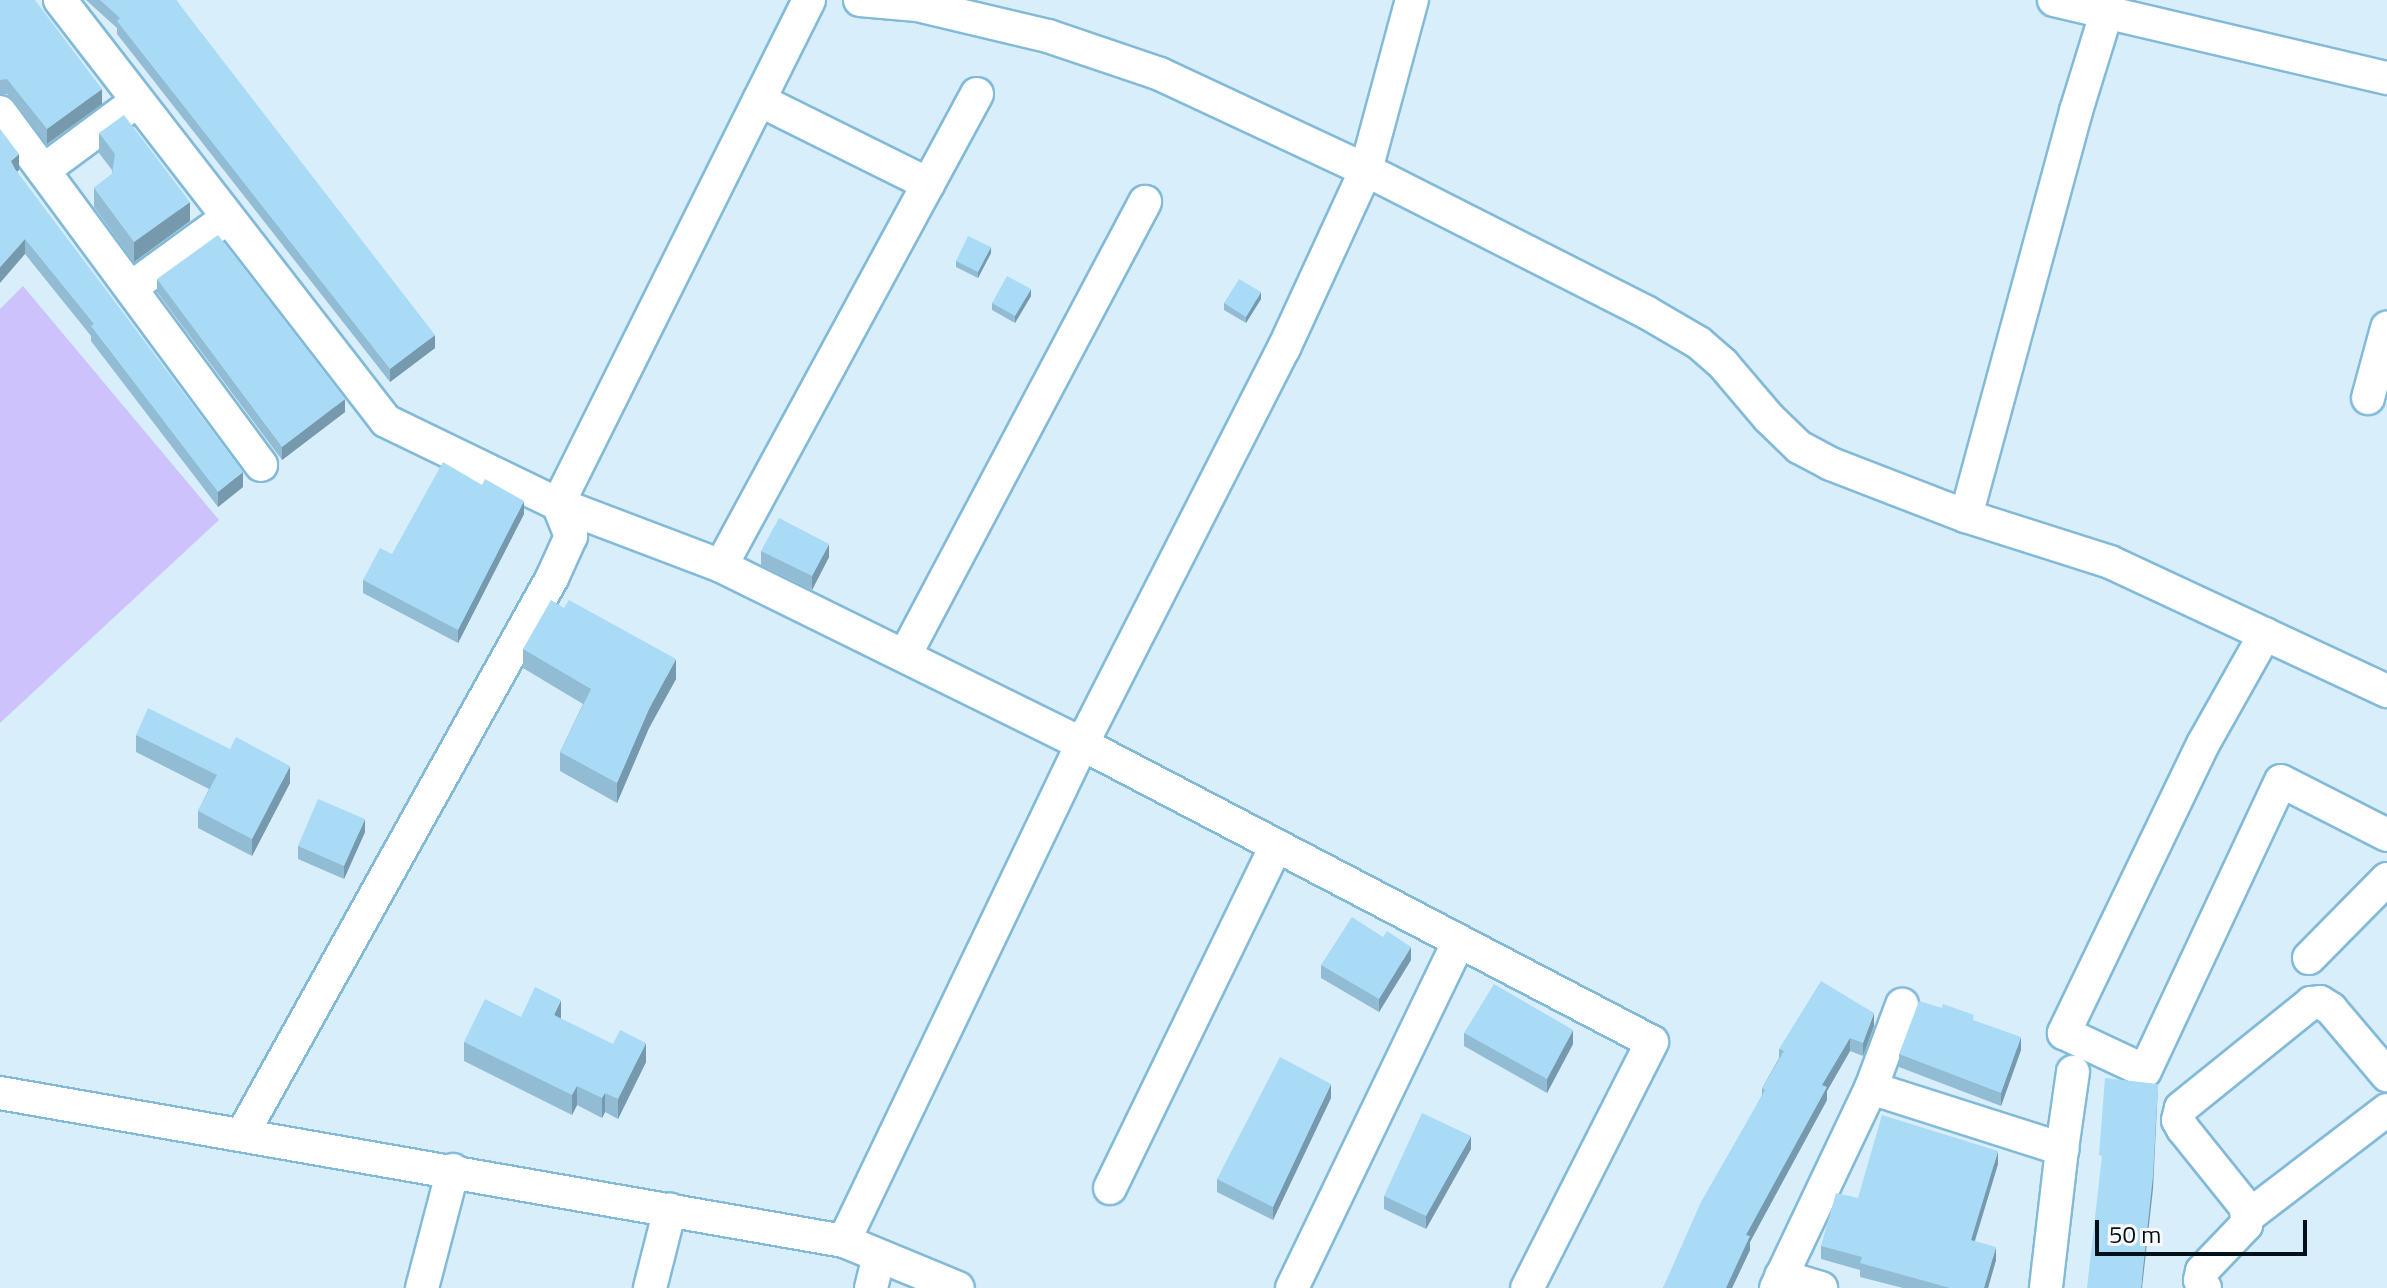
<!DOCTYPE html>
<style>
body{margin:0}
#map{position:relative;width:2387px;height:1288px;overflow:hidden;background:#d8eefb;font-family:"Titillium Web",sans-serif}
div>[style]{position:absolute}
.green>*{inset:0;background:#cdc2fb}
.roads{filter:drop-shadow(2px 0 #82bad8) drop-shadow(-2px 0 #82bad8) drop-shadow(0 2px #82bad8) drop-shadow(0 -2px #82bad8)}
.minor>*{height:32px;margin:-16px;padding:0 16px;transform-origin:16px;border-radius:16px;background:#fff}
.wall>*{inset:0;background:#91bcd4}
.shaded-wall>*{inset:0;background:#7699ad}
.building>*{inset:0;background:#a9dbf7}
span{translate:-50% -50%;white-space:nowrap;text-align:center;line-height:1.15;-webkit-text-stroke:8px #f8f8f8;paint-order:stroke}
.scale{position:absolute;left:2095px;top:1220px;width:212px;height:36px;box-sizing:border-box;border:4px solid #00101b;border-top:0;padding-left:10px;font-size:24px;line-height:28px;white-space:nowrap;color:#00101b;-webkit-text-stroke:6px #f8f8f8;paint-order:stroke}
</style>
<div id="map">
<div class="green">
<i style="clip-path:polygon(23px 286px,219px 520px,0 723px,0 309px)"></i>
</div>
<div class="roads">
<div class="minor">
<i style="left:60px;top:0;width:532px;rotate:52.25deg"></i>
<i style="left:386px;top:421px;width:191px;rotate:25.8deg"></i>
<i style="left:558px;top:504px;width:35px;rotate:68deg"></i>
<i style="left:571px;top:536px;width:46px;rotate:114.3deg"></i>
<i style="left:552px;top:578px;width:635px;rotate:119.11deg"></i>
<i style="left:809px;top:0;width:563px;rotate:116.47deg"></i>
<i style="left:558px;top:504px;width:174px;rotate:20.8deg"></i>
<i style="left:721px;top:566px;width:402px;rotate:26.2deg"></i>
<i style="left:1082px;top:744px;width:445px;rotate:-63deg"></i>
<i style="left:1284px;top:348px;width:196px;rotate:-65.3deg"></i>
<i style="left:1366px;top:170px;width:176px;rotate:-74.9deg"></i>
<i style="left:860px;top:0;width:57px;rotate:5deg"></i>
<i style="left:917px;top:5px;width:135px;rotate:13.3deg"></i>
<i style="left:1048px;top:36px;width:118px;rotate:18.7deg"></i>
<i style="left:1160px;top:74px;width:227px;rotate:25deg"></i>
<i style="left:1366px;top:170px;width:314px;rotate:26.9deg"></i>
<i style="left:1646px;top:312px;width:61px;rotate:30.3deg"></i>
<i style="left:1699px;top:343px;width:32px;rotate:41deg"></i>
<i style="left:1723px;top:364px;width:71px;rotate:49.6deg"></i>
<i style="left:1769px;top:418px;width:42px;rotate:44deg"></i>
<i style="left:1799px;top:447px;width:36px;rotate:28deg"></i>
<i style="left:1831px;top:464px;width:145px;rotate:21.1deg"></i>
<i style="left:1966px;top:516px;width:151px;rotate:17.7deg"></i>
<i style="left:2110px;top:562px;width:306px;rotate:25deg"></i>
<i style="left:2054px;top:0;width:342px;rotate:13.2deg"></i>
<i style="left:759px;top:100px;width:189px;rotate:26.4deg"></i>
<i style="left:0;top:112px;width:439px;rotate:53.5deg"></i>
<i style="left:44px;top:170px;width:114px;rotate:-36.5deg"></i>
<i style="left:132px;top:287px;width:117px;rotate:-36deg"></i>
<i style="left:2368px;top:398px;width:73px;rotate:-74.8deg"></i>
<i style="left:1966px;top:516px;width:420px;rotate:-74.8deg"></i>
<i style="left:2076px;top:111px;width:102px;rotate:-72.8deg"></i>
<i style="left:721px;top:566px;width:537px;rotate:-61.53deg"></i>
<i style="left:2265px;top:634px;width:126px;rotate:119.4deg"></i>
<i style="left:2203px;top:744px;width:321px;rotate:115.7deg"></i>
<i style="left:2064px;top:1033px;width:89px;rotate:25.1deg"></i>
<i style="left:2145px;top:1071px;width:320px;rotate:-64.9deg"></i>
<i style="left:2281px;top:781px;width:119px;rotate:27deg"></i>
<i style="left:905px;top:655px;width:513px;rotate:-62.09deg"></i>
<i style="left:2309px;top:958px;width:111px;rotate:-45.4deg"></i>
<i style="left:1871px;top:1088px;width:89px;rotate:-69.5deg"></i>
<i style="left:0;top:1093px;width:857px;rotate:9.95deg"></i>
<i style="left:844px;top:1241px;width:123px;rotate:22.4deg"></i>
<i style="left:2062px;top:1149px;width:78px;rotate:-81.9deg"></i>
<i style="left:1110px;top:1188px;width:380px;rotate:-64.1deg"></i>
<i style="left:2247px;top:1217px;width:176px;rotate:-37.4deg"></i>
<i style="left:844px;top:1241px;width:551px;rotate:-64.41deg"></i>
<i style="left:1082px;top:744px;width:643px;rotate:27.6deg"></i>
<i style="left:1652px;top:1042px;width:276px;rotate:116.9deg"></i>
<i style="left:1781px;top:1276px;width:42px;rotate:16.7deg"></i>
<i style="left:422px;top:1288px;width:122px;rotate:-75.3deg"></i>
<i style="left:650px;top:1288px;width:81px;rotate:-75.8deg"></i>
<i style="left:871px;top:1288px;width:33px;rotate:-76deg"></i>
<i style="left:1292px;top:1288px;width:383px;rotate:-64.3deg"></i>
<i style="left:1776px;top:1288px;width:221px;rotate:-64.6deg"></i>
<i style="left:1871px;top:1088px;width:201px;rotate:17.7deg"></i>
<i style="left:2062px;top:1149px;width:140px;rotate:96.6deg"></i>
<i style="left:2205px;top:1288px;width:9px;rotate:-122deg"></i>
<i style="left:2200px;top:1280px;width:9px;rotate:-77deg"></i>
<i style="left:2202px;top:1271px;width:64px;rotate:-46.3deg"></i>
<i style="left:2246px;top:1225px;width:8px;rotate:-83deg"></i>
<i style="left:2247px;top:1217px;width:11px;rotate:-100deg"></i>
<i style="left:2245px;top:1206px;width:99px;rotate:-128.8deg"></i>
<i style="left:2183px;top:1129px;width:10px;rotate:-119deg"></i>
<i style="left:2178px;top:1120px;width:12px;rotate:-76deg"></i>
<i style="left:2181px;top:1108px;width:167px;rotate:-38.9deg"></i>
<i style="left:2311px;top:1003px;width:9px;rotate:-6deg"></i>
<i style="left:2320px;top:1002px;width:13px;rotate:32deg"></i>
<i style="left:2331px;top:1009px;width:87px;rotate:49.7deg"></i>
</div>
</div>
<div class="wall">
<i style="clip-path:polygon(0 0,102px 104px,47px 144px,7px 94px,0 95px)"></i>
<i style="clip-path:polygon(86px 0,176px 0,435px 348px,390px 382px,117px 34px,117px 28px)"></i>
<i style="clip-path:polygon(0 129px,19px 170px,17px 172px,243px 487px,218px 507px,91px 341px,91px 336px,25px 254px)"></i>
<i style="clip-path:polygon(99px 133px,190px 221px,134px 262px,94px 207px,94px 188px,112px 174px,112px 170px,99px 153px)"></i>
<i style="clip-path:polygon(991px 253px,978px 278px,956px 267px,956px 261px)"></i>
<i style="clip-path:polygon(157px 279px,345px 412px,282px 460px,157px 292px)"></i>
<i style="clip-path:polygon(1031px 296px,1015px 323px,992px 310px,992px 303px)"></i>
<i style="clip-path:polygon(1261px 299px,1246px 323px,1224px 310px,1224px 303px)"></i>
<i style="clip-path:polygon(524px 514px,458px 643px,363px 593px,363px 580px,392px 554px)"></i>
<i style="clip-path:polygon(761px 551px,829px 557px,812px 590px,761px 565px)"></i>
<i style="clip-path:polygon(523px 649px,676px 679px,649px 728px,617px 803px,560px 771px,560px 752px,583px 704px,523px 668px)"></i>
<i style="clip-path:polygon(136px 735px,290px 783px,252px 856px,198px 828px,198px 811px,209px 789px,136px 752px)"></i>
<i style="clip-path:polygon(365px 832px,344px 879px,298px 859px,298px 846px)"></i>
<i style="clip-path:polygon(1411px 960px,1379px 1012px,1321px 978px,1321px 965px)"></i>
<i style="clip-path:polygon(521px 1017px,561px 1019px,646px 1062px,618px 1119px,605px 1112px,602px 1118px,577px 1105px,572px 1115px,464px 1061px,464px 1042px)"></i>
<i style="clip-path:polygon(1974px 1021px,2021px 1050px,2001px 1106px,1899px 1067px,1899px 1054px)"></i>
<i style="clip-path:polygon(1874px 1026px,1863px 1056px,1850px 1051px,1827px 1091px,1827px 1100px,1750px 1242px,1750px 1250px,1732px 1288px,1663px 1288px,1762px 1095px,1762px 1088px,1779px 1058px,1779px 1049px)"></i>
<i style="clip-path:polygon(1464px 1033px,1573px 1044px,1547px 1093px,1464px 1046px)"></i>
<i style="clip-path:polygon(1331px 1098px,1273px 1220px,1217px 1192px,1217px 1179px)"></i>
<i style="clip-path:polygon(1471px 1149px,1426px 1229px,1384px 1209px,1384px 1196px)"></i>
<i style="clip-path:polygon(1998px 1164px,1975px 1241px,1996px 1260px,1988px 1288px,1903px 1288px,1860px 1277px,1860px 1270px,1821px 1259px,1821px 1246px,1858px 1198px)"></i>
</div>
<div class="shaded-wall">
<i style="clip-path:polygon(102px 89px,102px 104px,47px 144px,47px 129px)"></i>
<i style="clip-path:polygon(19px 154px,19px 170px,11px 176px,11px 161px)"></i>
<i style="clip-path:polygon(190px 202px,190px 221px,134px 262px,134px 242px)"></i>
<i style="clip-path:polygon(25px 239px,25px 254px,0 283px,0 267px)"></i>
<i style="clip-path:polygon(991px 247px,991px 253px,978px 278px,978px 272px)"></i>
<i style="clip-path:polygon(1031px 289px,1031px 296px,1015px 323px,1015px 316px)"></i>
<i style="clip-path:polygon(1261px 292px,1261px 299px,1246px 323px,1246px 317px)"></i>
<i style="clip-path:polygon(435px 335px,435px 348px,390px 382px,390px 369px)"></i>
<i style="clip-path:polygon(345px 399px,345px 412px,282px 460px,282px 447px)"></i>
<i style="clip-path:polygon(243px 472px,243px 487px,218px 507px,218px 492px)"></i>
<i style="clip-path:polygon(524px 501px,524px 514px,458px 643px,458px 630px)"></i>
<i style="clip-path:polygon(829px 544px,829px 557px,812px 590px,812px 576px)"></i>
<i style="clip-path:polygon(676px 659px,676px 679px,649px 728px,617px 803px,617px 783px,649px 709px)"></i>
<i style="clip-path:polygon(290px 766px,290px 783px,252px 856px,252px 839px)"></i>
<i style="clip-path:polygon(365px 819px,365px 832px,344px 879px,344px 866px)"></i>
<i style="clip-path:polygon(1411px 947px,1411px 960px,1379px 1012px,1379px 999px)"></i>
<i style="clip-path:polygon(561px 1000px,561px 1020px,554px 1015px)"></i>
<i style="clip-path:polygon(1874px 1013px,1874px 1026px,1863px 1056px,1863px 1043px)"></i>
<i style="clip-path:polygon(1573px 1030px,1573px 1044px,1547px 1093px,1547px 1079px)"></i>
<i style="clip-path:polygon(2021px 1037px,2021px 1050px,2001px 1106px,2001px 1093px)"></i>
<i style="clip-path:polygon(1850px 1038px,1850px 1051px,1827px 1091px,1827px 1100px,1750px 1242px,1750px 1250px,1732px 1288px,1726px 1288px,1746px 1235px,1822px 1085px)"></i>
<i style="clip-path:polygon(646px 1043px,646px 1062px,618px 1119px,618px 1099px)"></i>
<i style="clip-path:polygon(1331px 1084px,1331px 1098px,1273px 1220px,1273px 1207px)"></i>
<i style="clip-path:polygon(2158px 1084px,2153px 1189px,2142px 1288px,2141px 1288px)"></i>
<i style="clip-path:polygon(577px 1086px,577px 1105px,572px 1115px,572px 1095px)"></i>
<i style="clip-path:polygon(605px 1093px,605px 1112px,602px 1118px,602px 1098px)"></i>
<i style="clip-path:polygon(1471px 1136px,1471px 1149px,1426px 1229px,1426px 1216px)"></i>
<i style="clip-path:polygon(1998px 1151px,1998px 1164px,1971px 1253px,1971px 1240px)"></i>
<i style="clip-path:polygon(1996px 1247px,1996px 1260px,1988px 1288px,1984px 1288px)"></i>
</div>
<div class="building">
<i style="clip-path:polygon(0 0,35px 0,102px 89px,47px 129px,7px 79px,0 80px)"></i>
<i style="clip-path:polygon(100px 0,176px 0,435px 335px,390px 369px,117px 21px,120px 18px)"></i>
<i style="clip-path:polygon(124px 115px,190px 202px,134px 242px,94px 188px,112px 174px,115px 154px,99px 133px)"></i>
<i style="clip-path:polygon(0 129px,19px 154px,11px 161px,15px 169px,243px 472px,218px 492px,91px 326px,94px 324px,25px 239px,0 267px)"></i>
<i style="clip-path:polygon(218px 235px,345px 399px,282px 447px,157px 279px)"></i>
<i style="clip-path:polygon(968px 236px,991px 247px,978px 272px,956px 261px)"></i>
<i style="clip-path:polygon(1007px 276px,1031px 289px,1015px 316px,992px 303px)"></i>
<i style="clip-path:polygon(1239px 279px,1261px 292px,1246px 317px,1224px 303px)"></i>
<i style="clip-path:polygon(443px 462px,482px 485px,485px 479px,524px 501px,458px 630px,363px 580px,380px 548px,392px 554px)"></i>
<i style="clip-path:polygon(779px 518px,829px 544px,812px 576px,761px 551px)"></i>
<i style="clip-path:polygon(551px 600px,564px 608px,569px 600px,676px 659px,649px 709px,617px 783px,560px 752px,591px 689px,523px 649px)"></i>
<i style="clip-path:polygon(148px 708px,230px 749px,236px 737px,290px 766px,252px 839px,198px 811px,217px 775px,136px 735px)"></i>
<i style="clip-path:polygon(318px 799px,365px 819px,344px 866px,298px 846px)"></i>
<i style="clip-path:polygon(1352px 917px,1383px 937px,1387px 931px,1411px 947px,1379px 999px,1321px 965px)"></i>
<i style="clip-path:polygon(1821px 981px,1874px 1013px,1863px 1043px,1850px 1038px,1822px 1085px,1827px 1087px,1746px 1235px,1750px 1236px,1726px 1288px,1663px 1288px,1701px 1202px,1765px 1090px,1762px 1088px,1784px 1051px,1779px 1049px)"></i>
<i style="clip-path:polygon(1494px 984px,1573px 1030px,1547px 1079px,1464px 1033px)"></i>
<i style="clip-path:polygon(535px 987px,561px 1000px,554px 1015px,613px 1044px,620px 1030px,646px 1043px,618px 1099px,605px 1093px,602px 1098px,577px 1086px,572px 1095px,464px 1042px,485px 999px,521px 1017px)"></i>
<i style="clip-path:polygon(1919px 1001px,1942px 1008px,1943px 1004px,1974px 1015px,1973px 1020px,2021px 1037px,2001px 1093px,1899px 1054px)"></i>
<i style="clip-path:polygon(1280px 1057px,1331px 1084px,1273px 1207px,1217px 1179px)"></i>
<i style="clip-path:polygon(2105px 1078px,2158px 1084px,2153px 1176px,2141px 1288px,2087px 1288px,2102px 1156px,2099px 1155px)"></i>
<i style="clip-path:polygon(1422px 1113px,1471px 1136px,1426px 1216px,1384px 1196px)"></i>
<i style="clip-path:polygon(1882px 1115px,1998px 1151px,1971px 1240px,1996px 1247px,1984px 1288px,1950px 1288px,1860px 1263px,1862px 1257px,1821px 1246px,1836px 1193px,1858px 1198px)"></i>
</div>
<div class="scale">50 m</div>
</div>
